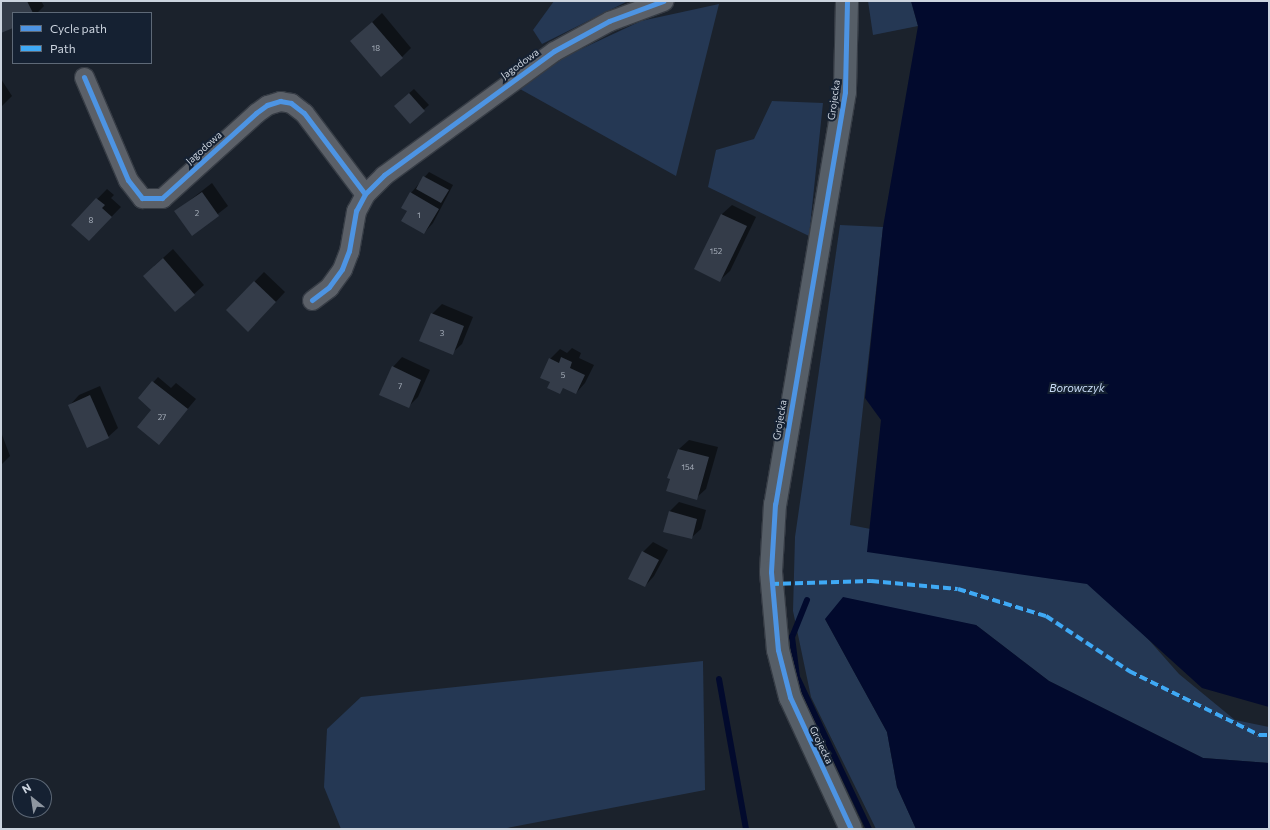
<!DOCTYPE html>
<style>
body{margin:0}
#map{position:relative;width:1270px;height:830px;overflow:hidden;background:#1b222c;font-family:Commissioner,sans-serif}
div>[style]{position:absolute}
.green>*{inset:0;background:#253854}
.water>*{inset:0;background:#020a2d}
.shadow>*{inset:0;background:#0007}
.stream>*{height:6px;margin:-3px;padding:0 3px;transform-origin:3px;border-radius:3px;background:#020a2d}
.building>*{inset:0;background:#343c49}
.roads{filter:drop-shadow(1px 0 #363c45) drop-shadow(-1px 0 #363c45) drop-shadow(0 1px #363c45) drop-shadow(0 -1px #363c45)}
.street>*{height:19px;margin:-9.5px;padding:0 9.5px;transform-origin:9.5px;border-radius:9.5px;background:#5b6068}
.secondary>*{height:22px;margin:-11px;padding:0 11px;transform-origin:11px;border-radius:11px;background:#565e67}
.quiet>*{height:4px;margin-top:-2px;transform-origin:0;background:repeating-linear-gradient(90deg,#3fa9f5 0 8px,transparent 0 12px)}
.cycleway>*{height:5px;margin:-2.5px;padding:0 2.5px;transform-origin:2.5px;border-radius:2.5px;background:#4d94e3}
span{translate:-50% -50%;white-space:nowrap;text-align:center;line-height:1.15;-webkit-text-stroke:4px #152132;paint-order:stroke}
.number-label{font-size:8px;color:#a6aeba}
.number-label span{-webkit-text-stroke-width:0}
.street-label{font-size:10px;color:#ccd4df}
.water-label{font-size:11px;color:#caddf9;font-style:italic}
.frame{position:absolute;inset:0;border:2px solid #ccd4df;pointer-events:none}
.legend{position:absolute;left:12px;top:12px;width:140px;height:52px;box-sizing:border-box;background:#152132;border:1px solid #5e6977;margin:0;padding:5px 7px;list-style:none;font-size:12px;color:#ccd4df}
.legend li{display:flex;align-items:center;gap:8px;height:20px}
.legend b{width:20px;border:1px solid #5e6977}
.north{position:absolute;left:12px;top:778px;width:40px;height:40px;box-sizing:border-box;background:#152132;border:1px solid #5e6977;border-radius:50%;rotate:330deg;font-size:11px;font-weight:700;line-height:16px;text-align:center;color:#ccd4df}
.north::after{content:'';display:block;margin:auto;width:14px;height:18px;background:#8e96a0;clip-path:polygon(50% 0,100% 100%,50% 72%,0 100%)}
</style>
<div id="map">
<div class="green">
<i style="clip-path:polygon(554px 1px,628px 1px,542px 44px,533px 30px)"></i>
<i style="clip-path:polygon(868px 1px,911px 1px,918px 26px,873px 35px)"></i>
<i style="clip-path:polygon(719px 4px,676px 176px,520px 89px,564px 57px,641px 21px)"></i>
<i style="clip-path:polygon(772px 101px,823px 103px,809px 236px,708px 187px,716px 150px,754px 139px)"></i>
<i style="clip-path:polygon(840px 225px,883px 227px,850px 525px,1088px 571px,1179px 674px,1235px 720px,1269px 727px,1269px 763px,1203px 758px,1049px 681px,976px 625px,825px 619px,887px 732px,897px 787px,916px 829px,876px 829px,811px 697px,793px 611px,795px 537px)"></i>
<i style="clip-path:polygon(703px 661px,705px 790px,502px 829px,341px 829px,324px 787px,327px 729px,361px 697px)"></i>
</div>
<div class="water">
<i style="clip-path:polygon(911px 1px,1269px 1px,1269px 707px,1202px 688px,1087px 584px,867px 552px,881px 420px,865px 398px,883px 227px,918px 26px)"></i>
<i style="clip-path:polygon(843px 597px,976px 625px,1049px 681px,1203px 758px,1269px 763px,1269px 829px,916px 829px,897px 787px,887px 732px,825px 619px)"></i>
</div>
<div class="shadow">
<i style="clip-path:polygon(1px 1px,41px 1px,44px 6px,37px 13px,13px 13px,13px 26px,1px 31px)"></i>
<i style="clip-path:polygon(382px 13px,411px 48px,402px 57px,352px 41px)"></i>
<i style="clip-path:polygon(1px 79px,12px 96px,1px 107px)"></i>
<i style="clip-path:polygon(414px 89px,429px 105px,410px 122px,400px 101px)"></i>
<i style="clip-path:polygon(429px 172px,453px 185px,433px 223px,424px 233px,408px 211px,411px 193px)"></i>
<i style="clip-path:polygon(212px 183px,228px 206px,192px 234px,176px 211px)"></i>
<i style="clip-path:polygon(107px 189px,114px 195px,111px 198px,121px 207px,89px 240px,72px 225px)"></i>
<i style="clip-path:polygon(732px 205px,756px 217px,730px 271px,720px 280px,722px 214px)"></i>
<i style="clip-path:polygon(173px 249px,204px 285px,194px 294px,154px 266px)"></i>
<i style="clip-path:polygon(264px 272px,285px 292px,258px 321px,227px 310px)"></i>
<i style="clip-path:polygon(442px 304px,473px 317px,462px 344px,452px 353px,432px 314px)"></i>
<i style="clip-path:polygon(572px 348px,581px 353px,579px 358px,594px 365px,585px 383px,576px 393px,564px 387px,559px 392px,551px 382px,550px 359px,560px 349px,567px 353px)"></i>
<i style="clip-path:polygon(402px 357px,430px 370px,418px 397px,408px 407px,393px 367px)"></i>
<i style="clip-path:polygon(158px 377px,171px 388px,176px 383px,196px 399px,158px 444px,153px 409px,139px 398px)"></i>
<i style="clip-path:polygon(100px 386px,118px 428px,108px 437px,70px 405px,79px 395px)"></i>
<i style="clip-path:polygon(1px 432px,10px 456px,1px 465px)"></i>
<i style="clip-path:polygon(689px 440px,718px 447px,706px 489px,696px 498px,668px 477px,679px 449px)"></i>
<i style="clip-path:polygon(679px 502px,706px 510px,701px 529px,691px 538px,669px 512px)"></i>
<i style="clip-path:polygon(653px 542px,668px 550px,654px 576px,645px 586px,643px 552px)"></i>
</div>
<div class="stream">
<i style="left:807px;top:600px;width:40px;rotate:112deg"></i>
<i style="left:792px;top:637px;width:40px;rotate:82.9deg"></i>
<i style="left:797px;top:677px;width:168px;rotate:64.7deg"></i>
<i style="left:719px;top:679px;width:152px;rotate:79.8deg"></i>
</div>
<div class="building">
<i style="clip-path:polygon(1px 1px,27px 1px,33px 13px,13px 13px,13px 28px,1px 33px)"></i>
<i style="clip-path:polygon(372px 22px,403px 58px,381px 77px,350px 41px)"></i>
<i style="clip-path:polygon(409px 93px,425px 111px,410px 124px,394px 106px)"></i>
<i style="clip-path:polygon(423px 176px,449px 190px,441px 203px,416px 189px)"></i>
<i style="clip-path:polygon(202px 192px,219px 216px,192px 236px,174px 211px)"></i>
<i style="clip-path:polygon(410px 192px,439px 209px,424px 234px,401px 221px,407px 211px,401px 208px)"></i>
<i style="clip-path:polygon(96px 198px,105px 205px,102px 208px,112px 217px,89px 241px,71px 225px)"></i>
<i style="clip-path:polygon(721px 214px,747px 226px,720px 282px,694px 269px)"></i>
<i style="clip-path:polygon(163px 258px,195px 295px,175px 312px,143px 276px)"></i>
<i style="clip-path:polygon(254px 281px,276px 302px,248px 332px,226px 310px)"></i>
<i style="clip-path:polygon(431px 313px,464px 326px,453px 355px,419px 341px)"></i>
<i style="clip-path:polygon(561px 357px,572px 362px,570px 368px,585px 375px,576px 394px,563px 388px,560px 394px,547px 388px,550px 382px,540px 378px,549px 358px,559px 363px)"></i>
<i style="clip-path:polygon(392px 366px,421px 380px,409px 408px,379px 395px)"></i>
<i style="clip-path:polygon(152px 381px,188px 409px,159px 445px,137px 427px,151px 410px,138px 398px)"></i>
<i style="clip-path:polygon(90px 395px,109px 438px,87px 448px,68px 405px)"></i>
<i style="clip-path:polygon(678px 449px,709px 457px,697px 500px,666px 491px,670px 479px,667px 478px)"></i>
<i style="clip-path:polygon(669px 511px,697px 519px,692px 539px,663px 532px)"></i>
<i style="clip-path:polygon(642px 551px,659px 560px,645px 587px,628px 579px)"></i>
</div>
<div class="roads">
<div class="street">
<i style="left:84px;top:77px;width:112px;rotate:66.9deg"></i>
<i style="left:128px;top:180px;width:23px;rotate:52deg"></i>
<i style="left:142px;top:198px;width:20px"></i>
<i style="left:162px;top:198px;width:127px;rotate:-42.1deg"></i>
<i style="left:256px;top:113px;width:14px;rotate:-36deg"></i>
<i style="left:267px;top:105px;width:14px;rotate:-17deg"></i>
<i style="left:280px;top:101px;width:11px;rotate:10deg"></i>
<i style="left:291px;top:103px;width:16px;rotate:38deg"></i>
<i style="left:304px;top:113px;width:101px;rotate:53deg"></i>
<i style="left:312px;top:300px;width:21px;rotate:-37deg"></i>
<i style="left:329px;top:287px;width:22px;rotate:-54deg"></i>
<i style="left:342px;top:269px;width:19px;rotate:-69deg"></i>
<i style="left:349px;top:251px;width:41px;rotate:-80.1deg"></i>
<i style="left:356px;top:211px;width:19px;rotate:-62deg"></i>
<i style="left:365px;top:194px;width:27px;rotate:-45deg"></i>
<i style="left:384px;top:175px;width:210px;rotate:-36.1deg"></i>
<i style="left:554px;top:51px;width:63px;rotate:-28.6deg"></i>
<i style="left:609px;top:21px;width:58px;rotate:-20.3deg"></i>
</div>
<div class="secondary">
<i style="left:847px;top:1px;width:91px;rotate:91.3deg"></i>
<i style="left:845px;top:92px;width:418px;rotate:99.6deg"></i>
<i style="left:775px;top:504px;width:68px;rotate:93.4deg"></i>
<i style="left:771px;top:572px;width:78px;rotate:84.9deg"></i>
<i style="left:778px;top:650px;width:49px;rotate:75.7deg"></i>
<i style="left:790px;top:697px;width:145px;rotate:65.2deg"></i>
</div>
</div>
<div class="quiet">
<i style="left:771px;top:584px;width:100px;rotate:-1.7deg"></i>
<i style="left:871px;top:581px;width:87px;rotate:5.3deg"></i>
<i style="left:958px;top:589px;width:92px;rotate:17.1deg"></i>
<i style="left:1046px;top:616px;width:100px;rotate:33.5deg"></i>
<i style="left:1129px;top:671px;width:145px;rotate:26.2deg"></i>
<i style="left:1259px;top:735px;width:10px"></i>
</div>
<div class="cycleway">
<i style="left:847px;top:1px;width:91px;rotate:91.3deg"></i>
<i style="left:845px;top:92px;width:418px;rotate:99.6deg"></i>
<i style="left:775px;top:504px;width:68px;rotate:93.4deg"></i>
<i style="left:771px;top:572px;width:78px;rotate:84.9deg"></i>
<i style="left:778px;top:650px;width:49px;rotate:75.7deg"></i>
<i style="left:790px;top:697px;width:145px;rotate:65.2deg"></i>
<i style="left:84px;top:77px;width:112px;rotate:66.9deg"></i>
<i style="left:128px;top:180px;width:23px;rotate:52deg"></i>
<i style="left:142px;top:198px;width:20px"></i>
<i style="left:162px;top:198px;width:127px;rotate:-42.1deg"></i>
<i style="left:256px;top:113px;width:14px;rotate:-36deg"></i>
<i style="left:267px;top:105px;width:14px;rotate:-17deg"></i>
<i style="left:280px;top:101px;width:11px;rotate:10deg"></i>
<i style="left:291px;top:103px;width:16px;rotate:38deg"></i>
<i style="left:304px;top:113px;width:101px;rotate:53deg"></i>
<i style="left:312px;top:300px;width:21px;rotate:-37deg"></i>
<i style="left:329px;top:287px;width:22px;rotate:-54deg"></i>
<i style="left:342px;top:269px;width:19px;rotate:-69deg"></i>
<i style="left:349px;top:251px;width:41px;rotate:-80.1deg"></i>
<i style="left:356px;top:211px;width:19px;rotate:-62deg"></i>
<i style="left:365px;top:194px;width:27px;rotate:-45deg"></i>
<i style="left:384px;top:175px;width:210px;rotate:-36.1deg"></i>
<i style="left:554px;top:51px;width:63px;rotate:-28.6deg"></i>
<i style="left:609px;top:21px;width:58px;rotate:-20.3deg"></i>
</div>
<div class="number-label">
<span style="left:376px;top:49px">18</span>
<span style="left:197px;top:214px">2</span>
<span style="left:419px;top:216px">1</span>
<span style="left:91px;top:221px">8</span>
<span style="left:716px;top:252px">152</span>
<span style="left:442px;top:334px">3</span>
<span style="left:563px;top:376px">5</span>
<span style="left:400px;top:387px">7</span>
<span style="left:162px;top:418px">27</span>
<span style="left:688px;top:468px">154</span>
</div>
<div class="street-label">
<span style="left:520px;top:64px;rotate:-36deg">Jagodowa</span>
<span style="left:834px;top:100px;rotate:-82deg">Grojecka</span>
<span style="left:204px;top:148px;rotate:-42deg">Jagodowa</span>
<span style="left:780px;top:420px;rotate:-80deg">Grojecka</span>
<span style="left:821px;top:745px;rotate:64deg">Grojecka</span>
</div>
<div class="water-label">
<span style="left:1077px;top:388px">Borowczyk</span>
</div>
<div class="frame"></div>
<ul class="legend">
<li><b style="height:5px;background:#4d94e3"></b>Cycle path</li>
<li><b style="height:5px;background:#3fa9f5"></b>Path</li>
</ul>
<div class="north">N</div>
</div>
